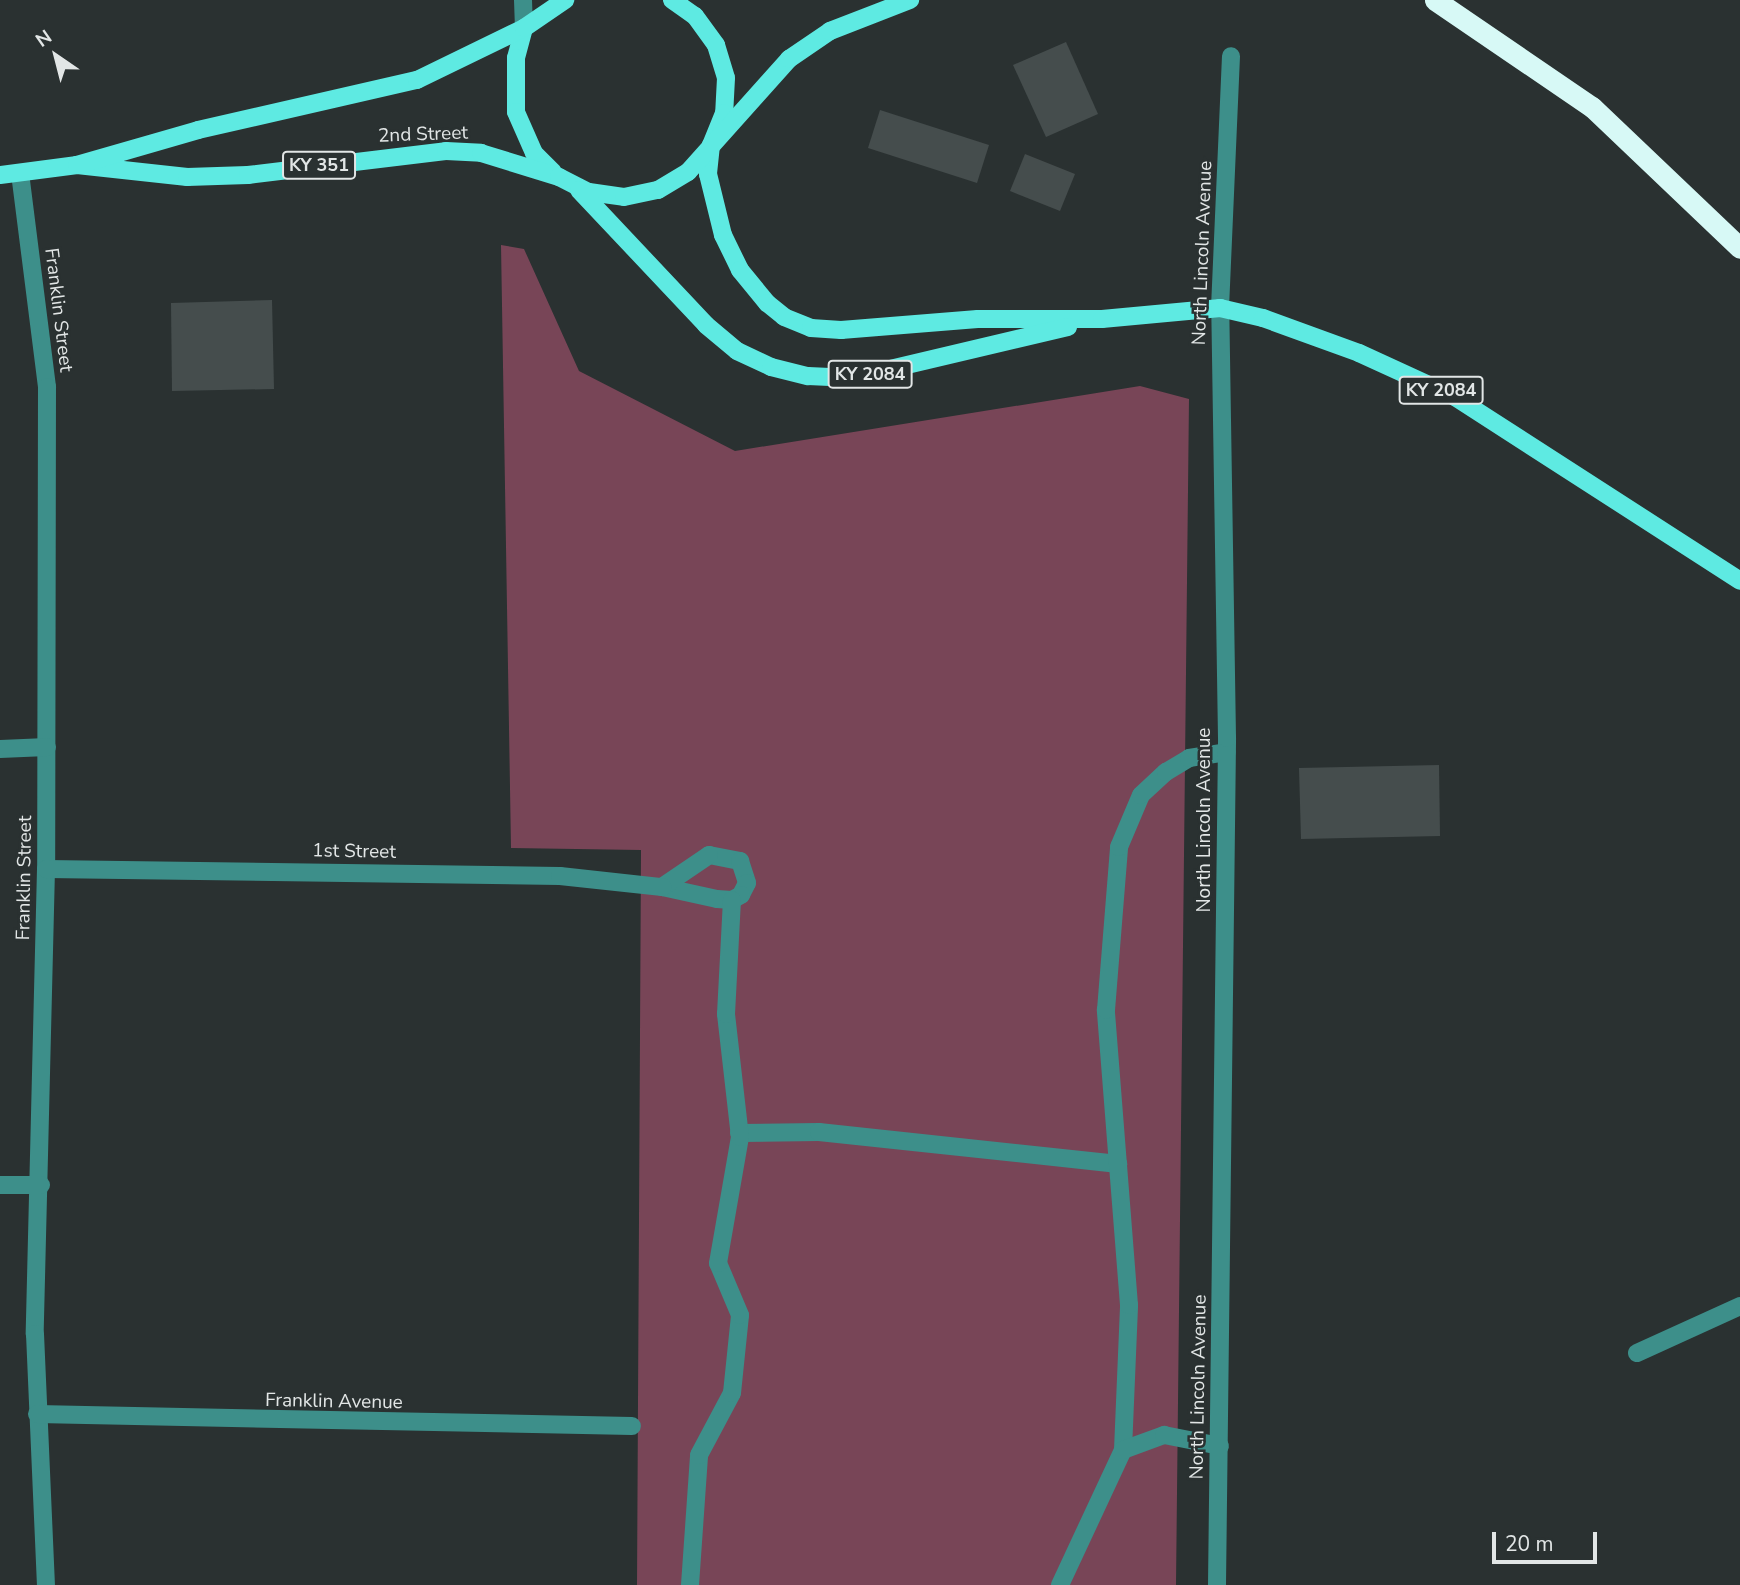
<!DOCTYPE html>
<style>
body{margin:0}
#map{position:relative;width:1740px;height:1585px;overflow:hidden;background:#2a3131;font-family:"Nunito Sans",sans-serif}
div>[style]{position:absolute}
.green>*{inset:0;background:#784557}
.building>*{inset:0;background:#454d4d}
.minor>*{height:18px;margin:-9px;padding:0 9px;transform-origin:9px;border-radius:9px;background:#3d8f8a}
.major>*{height:18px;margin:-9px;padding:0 9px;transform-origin:9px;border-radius:9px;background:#5eeae2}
.highway>*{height:21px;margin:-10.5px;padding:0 10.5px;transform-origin:10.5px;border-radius:10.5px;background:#d7f9f6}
span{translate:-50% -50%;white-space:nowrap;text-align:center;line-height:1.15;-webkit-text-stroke:5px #2a3131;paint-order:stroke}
.shield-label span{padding:2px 5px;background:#2a3131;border:2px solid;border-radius:5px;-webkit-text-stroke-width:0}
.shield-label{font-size:18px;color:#e2e6e6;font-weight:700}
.street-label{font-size:19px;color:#e2e6e6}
.north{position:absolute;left:21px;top:21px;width:70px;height:70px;-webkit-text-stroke:5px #2a3131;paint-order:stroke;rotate:325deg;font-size:19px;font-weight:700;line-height:28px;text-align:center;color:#e2e6e6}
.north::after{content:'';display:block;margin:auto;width:24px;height:32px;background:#e2e6e6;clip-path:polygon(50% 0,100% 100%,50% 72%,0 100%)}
.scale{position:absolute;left:1492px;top:1532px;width:105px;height:32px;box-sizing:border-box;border:4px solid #e2e6e6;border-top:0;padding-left:9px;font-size:21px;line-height:24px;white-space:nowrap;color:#e2e6e6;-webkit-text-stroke:5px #2a3131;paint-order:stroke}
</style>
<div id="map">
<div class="green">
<i style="clip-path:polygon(501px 245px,524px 249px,579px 371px,735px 451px,1140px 386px,1189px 399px,1176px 1585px,637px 1585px,641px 850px,511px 848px)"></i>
</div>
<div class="building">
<i style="clip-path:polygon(1066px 42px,1098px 114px,1046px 137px,1013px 65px)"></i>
<i style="clip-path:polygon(880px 110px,989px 145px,977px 183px,868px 148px)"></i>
<i style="clip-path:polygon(1025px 154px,1075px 174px,1060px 211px,1010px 191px)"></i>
<i style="clip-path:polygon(272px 300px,274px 389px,172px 391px,171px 303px)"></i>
<i style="clip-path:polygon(1439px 765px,1440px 836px,1301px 839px,1299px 768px)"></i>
</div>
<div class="minor">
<i style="left:523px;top:0;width:28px;rotate:88deg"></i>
<i style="left:20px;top:173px;width:216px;rotate:82.8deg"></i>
<i style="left:47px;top:387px;width:482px;rotate:90.1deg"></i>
<i style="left:46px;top:869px;width:465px;rotate:91.4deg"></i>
<i style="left:35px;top:1334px;width:251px;rotate:87.5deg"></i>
<i style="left:0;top:749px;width:47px;rotate:-2.4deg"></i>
<i style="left:709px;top:855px;width:32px;rotate:11deg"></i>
<i style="left:740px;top:861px;width:23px;rotate:72deg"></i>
<i style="left:747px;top:883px;width:13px;rotate:117deg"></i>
<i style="left:741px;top:895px;width:10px;rotate:151deg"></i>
<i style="left:732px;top:900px;width:15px;rotate:-176deg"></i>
<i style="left:717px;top:899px;width:56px;rotate:-167.7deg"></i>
<i style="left:662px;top:887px;width:57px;rotate:-34.2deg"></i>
<i style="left:46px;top:869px;width:514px;rotate:0.78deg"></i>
<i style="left:560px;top:876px;width:103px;rotate:6.2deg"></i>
<i style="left:739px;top:1133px;width:80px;rotate:-0.7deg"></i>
<i style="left:819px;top:1132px;width:301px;rotate:6.1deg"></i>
<i style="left:0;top:1185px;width:41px"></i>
<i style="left:1637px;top:1353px;width:113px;rotate:-24.5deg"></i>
<i style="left:37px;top:1414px;width:595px;rotate:1.16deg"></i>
<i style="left:1123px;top:1450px;width:145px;rotate:-87.6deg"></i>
<i style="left:1129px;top:1305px;width:296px;rotate:-94.5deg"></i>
<i style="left:1106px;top:1010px;width:164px;rotate:-85.4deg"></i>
<i style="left:1119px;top:847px;width:56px;rotate:-67.1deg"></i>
<i style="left:1141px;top:795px;width:34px;rotate:-43deg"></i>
<i style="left:1166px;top:772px;width:27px;rotate:-31deg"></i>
<i style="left:1189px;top:758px;width:38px;rotate:-9deg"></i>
<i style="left:690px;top:1585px;width:130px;rotate:-86deg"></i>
<i style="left:699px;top:1455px;width:70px;rotate:-62deg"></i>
<i style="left:732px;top:1393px;width:78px;rotate:-84.1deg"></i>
<i style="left:740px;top:1315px;width:56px;rotate:-112.9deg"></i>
<i style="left:718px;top:1263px;width:128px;rotate:-80.1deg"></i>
<i style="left:740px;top:1137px;width:124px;rotate:-96.5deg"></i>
<i style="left:726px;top:1014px;width:114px;rotate:-87deg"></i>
<i style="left:1060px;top:1585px;width:149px;rotate:-65deg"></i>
<i style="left:1123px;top:1450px;width:44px;rotate:-20.1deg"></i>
<i style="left:1164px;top:1435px;width:57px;rotate:11.1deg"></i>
<i style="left:1217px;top:1585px;width:847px;rotate:-89.32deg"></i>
<i style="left:1227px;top:738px;width:430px;rotate:-90.9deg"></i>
<i style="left:1220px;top:308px;width:252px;rotate:-87.5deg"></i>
</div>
<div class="major">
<i style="left:672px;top:0;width:28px;rotate:35deg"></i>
<i style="left:695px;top:16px;width:36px;rotate:54deg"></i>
<i style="left:716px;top:45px;width:34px;rotate:73deg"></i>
<i style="left:726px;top:78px;width:35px;rotate:93deg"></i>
<i style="left:724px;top:113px;width:35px;rotate:112deg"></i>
<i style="left:711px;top:145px;width:29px;rotate:96deg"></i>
<i style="left:708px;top:174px;width:63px;rotate:76.2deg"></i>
<i style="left:723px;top:235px;width:39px;rotate:64deg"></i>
<i style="left:740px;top:270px;width:43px;rotate:50.7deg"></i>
<i style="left:767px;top:303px;width:22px;rotate:39deg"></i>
<i style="left:784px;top:317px;width:29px;rotate:22deg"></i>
<i style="left:811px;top:328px;width:30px;rotate:4deg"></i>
<i style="left:841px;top:330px;width:137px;rotate:-4.6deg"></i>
<i style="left:978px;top:319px;width:124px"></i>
<i style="left:1102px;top:319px;width:119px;rotate:-5.3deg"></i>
<i style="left:1220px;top:308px;width:44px;rotate:13.1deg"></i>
<i style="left:1263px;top:318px;width:102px;rotate:20deg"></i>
<i style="left:1359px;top:353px;width:106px;rotate:24.6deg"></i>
<i style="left:1455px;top:397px;width:339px;rotate:32.8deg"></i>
<i style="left:524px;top:28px;width:31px;rotate:105deg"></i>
<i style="left:516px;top:58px;width:54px;rotate:90deg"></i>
<i style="left:516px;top:112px;width:45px;rotate:66.3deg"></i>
<i style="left:534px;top:153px;width:27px;rotate:45deg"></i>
<i style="left:77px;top:165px;width:111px;rotate:6.2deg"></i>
<i style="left:187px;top:177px;width:61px;rotate:-1.9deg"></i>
<i style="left:248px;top:175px;width:199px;rotate:-6.9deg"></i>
<i style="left:446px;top:151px;width:35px;rotate:3deg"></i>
<i style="left:481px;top:153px;width:82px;rotate:17.1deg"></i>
<i style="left:559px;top:177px;width:34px;rotate:27deg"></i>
<i style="left:589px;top:192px;width:35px;rotate:8deg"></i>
<i style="left:624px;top:197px;width:35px;rotate:-12deg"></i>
<i style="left:658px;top:190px;width:35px;rotate:-31deg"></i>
<i style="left:688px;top:172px;width:152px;rotate:-48.2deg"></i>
<i style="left:789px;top:59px;width:50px;rotate:-34.3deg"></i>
<i style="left:830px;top:31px;width:86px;rotate:-21.2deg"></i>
<i style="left:0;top:175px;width:78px;rotate:-7.4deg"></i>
<i style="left:77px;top:165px;width:126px;rotate:-16.1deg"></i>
<i style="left:198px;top:130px;width:225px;rotate:-12.9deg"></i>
<i style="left:417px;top:80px;width:119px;rotate:-25.9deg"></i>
<i style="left:524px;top:28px;width:50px;rotate:-34.3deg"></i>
<i style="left:579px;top:190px;width:185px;rotate:46.7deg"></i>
<i style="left:706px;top:325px;width:40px;rotate:40deg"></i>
<i style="left:737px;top:351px;width:38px;rotate:25deg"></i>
<i style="left:771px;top:367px;width:38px;rotate:14deg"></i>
<i style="left:808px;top:376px;width:44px;rotate:2.6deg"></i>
<i style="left:852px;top:378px;width:222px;rotate:-13.3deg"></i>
</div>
<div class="highway">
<i style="left:1435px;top:0;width:190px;rotate:34.3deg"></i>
<i style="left:1592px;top:107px;width:204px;rotate:43.6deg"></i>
</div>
<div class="shield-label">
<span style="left:319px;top:165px">KY 351</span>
<span style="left:870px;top:374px">KY 2084</span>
<span style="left:1441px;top:390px">KY 2084</span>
</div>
<div class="street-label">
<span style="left:423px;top:135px;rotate:-2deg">2nd Street</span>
<span style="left:1203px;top:253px;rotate:-88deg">North Lincoln Avenue</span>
<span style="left:58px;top:310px;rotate:83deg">Franklin Street</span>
<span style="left:1205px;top:820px;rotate:-90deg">North Lincoln Avenue</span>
<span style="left:354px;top:852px;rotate:1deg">1st Street</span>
<span style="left:25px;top:878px;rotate:-89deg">Franklin Street</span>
<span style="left:1199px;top:1387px;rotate:-89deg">North Lincoln Avenue</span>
<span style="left:334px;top:1402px;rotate:1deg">Franklin Avenue</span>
</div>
<div class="north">N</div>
<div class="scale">20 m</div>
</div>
